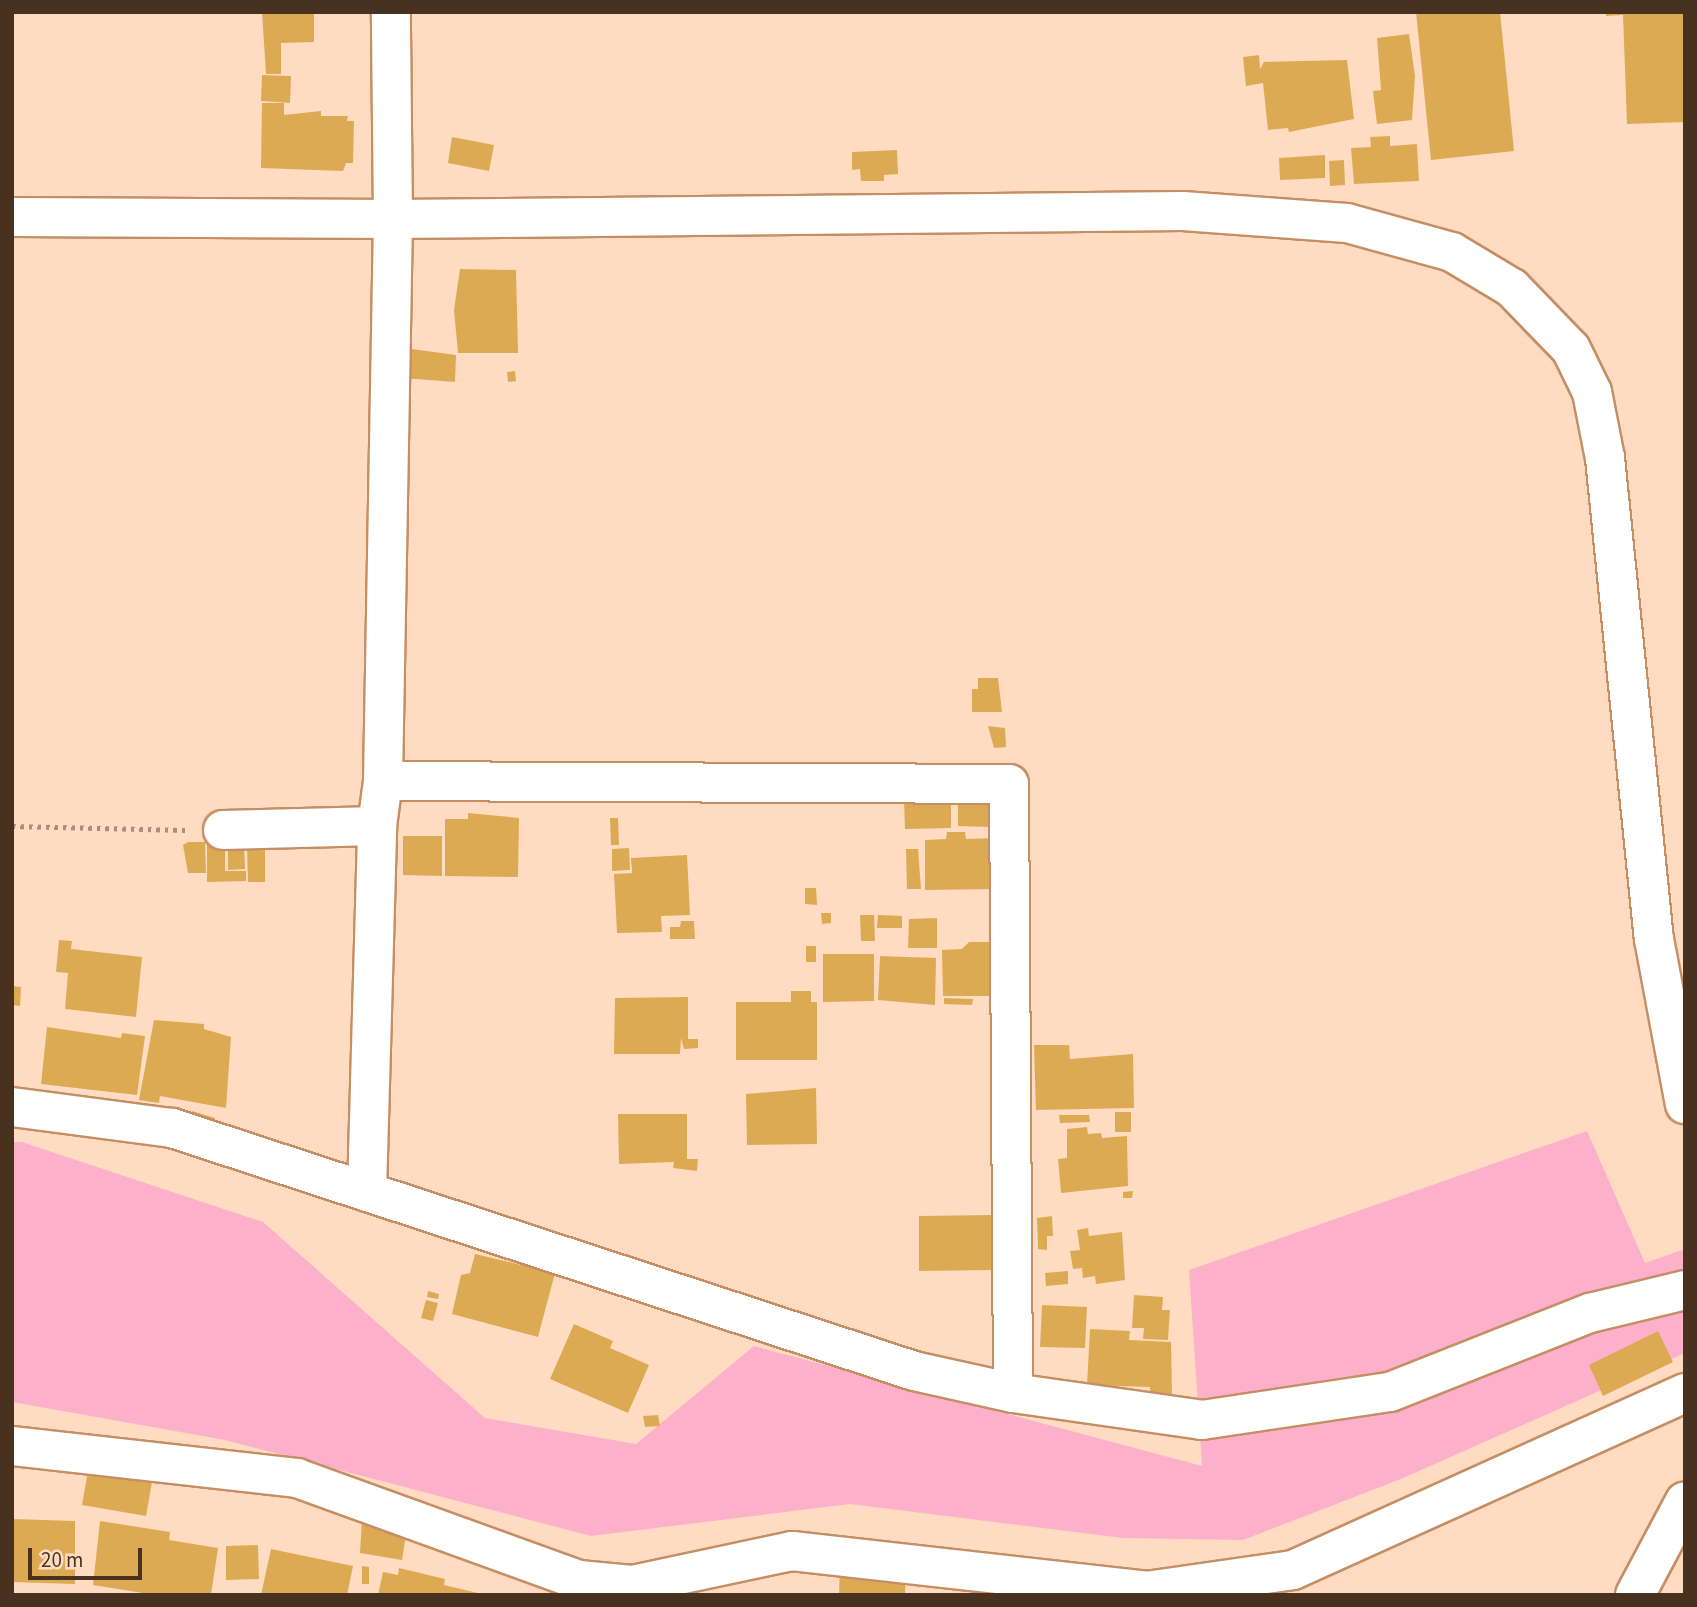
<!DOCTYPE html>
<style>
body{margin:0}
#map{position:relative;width:1697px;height:1607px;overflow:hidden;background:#ffdbc1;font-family:"Source Sans 3",sans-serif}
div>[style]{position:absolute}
.green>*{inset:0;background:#fdb0ca}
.building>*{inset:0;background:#ddaa54}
.path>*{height:4.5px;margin-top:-2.25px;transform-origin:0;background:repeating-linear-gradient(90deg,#ac8e78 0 3.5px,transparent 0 8.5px)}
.roads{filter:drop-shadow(2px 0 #c58e64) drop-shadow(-2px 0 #c58e64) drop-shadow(0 2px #c58e64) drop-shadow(0 -2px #c58e64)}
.minor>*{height:38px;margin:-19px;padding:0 19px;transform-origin:19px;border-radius:19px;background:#fff}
span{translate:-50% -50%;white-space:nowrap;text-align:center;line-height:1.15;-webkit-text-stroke:7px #ffdbc1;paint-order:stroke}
.frame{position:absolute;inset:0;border:14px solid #48311f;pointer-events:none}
.scale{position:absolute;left:28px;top:1548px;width:114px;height:32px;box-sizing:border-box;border:4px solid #48311f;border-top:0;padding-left:9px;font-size:21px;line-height:24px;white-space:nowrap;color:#48311f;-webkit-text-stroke:5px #ffdbc1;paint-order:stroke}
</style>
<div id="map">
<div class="green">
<i style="clip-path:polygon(1587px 1131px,1645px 1263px,1685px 1249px,1685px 1353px,1401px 1479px,1243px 1540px,1123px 1538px,850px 1504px,591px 1536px,225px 1440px,12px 1402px,12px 1142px,22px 1142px,263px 1222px,485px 1418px,636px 1444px,754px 1346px,1202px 1466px,1189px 1270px)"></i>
</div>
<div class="building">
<i style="clip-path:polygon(262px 12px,314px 12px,314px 42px,281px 43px,281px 74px,266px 74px)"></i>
<i style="clip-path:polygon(1416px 12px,1500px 12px,1514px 151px,1431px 160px)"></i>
<i style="clip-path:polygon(1606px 12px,1685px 12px,1685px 122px,1627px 124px,1623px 15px,1606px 16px)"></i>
<i style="clip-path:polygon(1409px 34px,1415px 76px,1412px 120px,1377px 124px,1373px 91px,1381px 90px,1377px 38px)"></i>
<i style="clip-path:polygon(1259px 55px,1260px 69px,1264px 62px,1347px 60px,1354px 119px,1289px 132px,1288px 128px,1268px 130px,1263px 83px,1246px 86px,1243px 57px)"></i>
<i style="clip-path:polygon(262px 75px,291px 76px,290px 103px,261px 101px)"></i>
<i style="clip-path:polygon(262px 103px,284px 103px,284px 115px,321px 111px,321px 116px,348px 116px,347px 121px,354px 121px,353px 163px,346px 163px,343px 171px,261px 168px)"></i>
<i style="clip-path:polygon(1390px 136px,1390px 146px,1417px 144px,1419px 181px,1354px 184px,1351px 148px,1371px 147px,1370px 137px)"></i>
<i style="clip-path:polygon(452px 137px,494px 145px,489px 171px,448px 163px)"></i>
<i style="clip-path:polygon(897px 150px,898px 174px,884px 175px,884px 181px,861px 181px,860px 169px,852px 170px,852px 152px)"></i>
<i style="clip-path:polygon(1325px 155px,1325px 178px,1280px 180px,1279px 158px)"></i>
<i style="clip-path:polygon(1344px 160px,1345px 185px,1330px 186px,1329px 161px)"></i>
<i style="clip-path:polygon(460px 269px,516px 270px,518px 353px,458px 353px,454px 310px)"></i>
<i style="clip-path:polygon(404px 348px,456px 355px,455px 382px,403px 378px)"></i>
<i style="clip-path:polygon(515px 371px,516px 381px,508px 382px,507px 372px)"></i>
<i style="clip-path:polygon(978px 678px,998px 678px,1002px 712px,972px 712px,972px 689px,978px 689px)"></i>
<i style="clip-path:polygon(988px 726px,1005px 728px,1006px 747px,994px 748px)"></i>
<i style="clip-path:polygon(951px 799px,951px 828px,905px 829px,904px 800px)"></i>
<i style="clip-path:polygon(958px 799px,990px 799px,990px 827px,958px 826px)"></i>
<i style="clip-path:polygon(468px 813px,519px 818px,518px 877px,445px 876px,445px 819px,468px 819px)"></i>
<i style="clip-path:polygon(610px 818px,618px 818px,619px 845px,611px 845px)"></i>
<i style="clip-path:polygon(947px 832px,965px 832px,966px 839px,997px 838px,998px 889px,925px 890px,925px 840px,946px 839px)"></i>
<i style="clip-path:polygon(403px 836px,442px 836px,442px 876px,403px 875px)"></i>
<i style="clip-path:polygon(188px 842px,205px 842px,206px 873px,188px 873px,183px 845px)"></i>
<i style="clip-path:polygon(207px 842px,225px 842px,225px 871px,246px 871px,246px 881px,207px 882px)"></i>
<i style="clip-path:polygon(228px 842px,244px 842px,245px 869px,228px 870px)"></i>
<i style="clip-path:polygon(247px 843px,265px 843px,265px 882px,248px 882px)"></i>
<i style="clip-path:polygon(629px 848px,630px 870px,612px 871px,612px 849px)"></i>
<i style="clip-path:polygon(906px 849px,918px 849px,921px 889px,907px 889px)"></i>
<i style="clip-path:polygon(687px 855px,690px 915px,661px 916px,662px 932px,617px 933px,614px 874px,632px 873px,631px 858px)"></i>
<i style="clip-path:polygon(805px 888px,816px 888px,817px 905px,805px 904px)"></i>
<i style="clip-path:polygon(821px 913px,831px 913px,831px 923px,822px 924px)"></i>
<i style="clip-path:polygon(860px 915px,874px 915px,875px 941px,861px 941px)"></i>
<i style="clip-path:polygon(878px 915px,902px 916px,902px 928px,877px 928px)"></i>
<i style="clip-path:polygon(937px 918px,937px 948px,908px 948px,909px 919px)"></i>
<i style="clip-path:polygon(681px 921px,694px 921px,695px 939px,670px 939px,670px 927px,680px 927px)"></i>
<i style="clip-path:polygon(59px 940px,72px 941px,71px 949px,142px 957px,136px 1017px,65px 1009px,68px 973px,56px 972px)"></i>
<i style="clip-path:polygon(969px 942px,991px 942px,996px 996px,943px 996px,942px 950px,962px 949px)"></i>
<i style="clip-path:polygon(806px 946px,816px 946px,816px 962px,806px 962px)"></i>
<i style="clip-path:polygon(823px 954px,874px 954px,874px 1001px,823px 1002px)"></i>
<i style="clip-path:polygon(880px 956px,936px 958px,935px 1005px,878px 1000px)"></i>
<i style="clip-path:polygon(12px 986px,21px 987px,20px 1006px,12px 1005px)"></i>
<i style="clip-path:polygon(791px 991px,811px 991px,811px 1002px,817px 1002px,817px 1060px,736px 1060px,736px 1002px,791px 1002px)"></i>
<i style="clip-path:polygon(688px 997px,688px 1039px,698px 1039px,698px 1048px,684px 1049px,681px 1038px,680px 1054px,614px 1054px,615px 998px)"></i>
<i style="clip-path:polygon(944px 998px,973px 999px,972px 1005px,944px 1004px)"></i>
<i style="clip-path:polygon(154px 1020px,204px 1024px,204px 1029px,231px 1037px,226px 1108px,160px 1096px,159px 1103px,139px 1100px)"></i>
<i style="clip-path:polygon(47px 1027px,121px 1038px,122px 1033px,145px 1036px,137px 1095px,41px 1084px)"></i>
<i style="clip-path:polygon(1034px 1045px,1069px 1045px,1070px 1059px,1133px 1054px,1134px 1108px,1036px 1110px)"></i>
<i style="clip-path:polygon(816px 1088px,817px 1144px,747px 1145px,746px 1094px)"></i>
<i style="clip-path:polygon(192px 1111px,215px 1118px,211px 1131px,189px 1124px)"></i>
<i style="clip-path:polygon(1115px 1112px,1131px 1112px,1131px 1132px,1115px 1132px)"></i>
<i style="clip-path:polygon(618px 1114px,687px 1114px,687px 1159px,698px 1159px,697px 1171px,673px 1168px,674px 1162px,619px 1164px)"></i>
<i style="clip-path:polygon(1059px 1115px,1089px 1115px,1090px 1122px,1060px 1123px)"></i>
<i style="clip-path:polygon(1087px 1127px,1088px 1134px,1101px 1133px,1102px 1138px,1127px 1136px,1128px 1186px,1061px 1193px,1058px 1159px,1067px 1158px,1067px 1129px)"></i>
<i style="clip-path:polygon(1133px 1191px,1132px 1198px,1123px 1198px,1123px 1192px)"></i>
<i style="clip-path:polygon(992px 1215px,993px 1270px,919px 1271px,919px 1216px)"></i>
<i style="clip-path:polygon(1052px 1216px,1053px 1236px,1047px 1236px,1047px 1250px,1038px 1249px,1037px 1218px)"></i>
<i style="clip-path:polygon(1088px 1228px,1089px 1236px,1122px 1232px,1125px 1280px,1096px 1284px,1095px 1276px,1083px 1278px,1082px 1268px,1073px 1269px,1070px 1251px,1080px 1250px,1077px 1230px)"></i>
<i style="clip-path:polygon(475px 1254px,555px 1273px,538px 1337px,452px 1314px,461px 1275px,470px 1273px)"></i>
<i style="clip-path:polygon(1068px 1271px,1068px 1284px,1046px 1286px,1045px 1273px)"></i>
<i style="clip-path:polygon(428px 1291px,439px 1294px,438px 1299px,427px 1297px)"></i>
<i style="clip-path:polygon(1134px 1295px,1163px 1297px,1162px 1310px,1170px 1310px,1168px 1340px,1143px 1339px,1144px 1328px,1132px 1328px)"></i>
<i style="clip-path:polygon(426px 1300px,438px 1303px,433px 1321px,421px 1318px)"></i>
<i style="clip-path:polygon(1042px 1305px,1087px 1307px,1085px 1348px,1040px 1347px)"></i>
<i style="clip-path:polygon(574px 1324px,613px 1341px,610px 1348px,649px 1365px,628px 1413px,550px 1379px)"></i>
<i style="clip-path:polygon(1090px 1329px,1130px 1331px,1129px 1340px,1171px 1342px,1172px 1396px,1150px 1396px,1150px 1387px,1087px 1385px)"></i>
<i style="clip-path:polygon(1658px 1331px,1673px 1362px,1603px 1396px,1589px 1365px)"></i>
<i style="clip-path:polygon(658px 1415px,660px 1426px,645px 1427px,643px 1416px)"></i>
<i style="clip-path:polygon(88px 1471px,152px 1482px,146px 1516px,82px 1505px)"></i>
<i style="clip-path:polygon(12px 1519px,75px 1521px,75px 1584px,12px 1582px)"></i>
<i style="clip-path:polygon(362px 1519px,407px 1529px,402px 1560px,360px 1553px)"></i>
<i style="clip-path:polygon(100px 1521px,170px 1532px,169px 1540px,218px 1548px,211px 1595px,155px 1595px,93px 1585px)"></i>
<i style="clip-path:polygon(258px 1545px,259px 1579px,226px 1580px,226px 1546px)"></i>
<i style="clip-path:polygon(271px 1549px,353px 1566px,347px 1595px,261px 1595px)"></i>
<i style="clip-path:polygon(840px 1564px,906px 1573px,905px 1595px,839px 1595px)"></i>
<i style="clip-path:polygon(362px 1566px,369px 1567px,369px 1584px,362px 1584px)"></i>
<i style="clip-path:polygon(399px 1568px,445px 1579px,444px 1585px,486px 1595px,378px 1595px,383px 1572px,398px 1575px)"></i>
</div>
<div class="path">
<i style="left:12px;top:826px;width:174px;rotate:1.3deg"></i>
</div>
<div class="roads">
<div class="minor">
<i style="left:12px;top:217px;width:381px;rotate:0.3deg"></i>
<i style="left:393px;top:219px;width:790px;rotate:-0.58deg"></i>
<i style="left:1183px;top:211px;width:164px;rotate:4.2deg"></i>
<i style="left:1347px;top:223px;width:109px;rotate:15.4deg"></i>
<i style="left:1452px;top:252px;width:70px;rotate:31deg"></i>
<i style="left:1512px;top:288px;width:85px;rotate:46deg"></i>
<i style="left:1571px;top:349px;width:48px;rotate:64deg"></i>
<i style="left:1592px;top:392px;width:67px;rotate:78.9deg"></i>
<i style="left:1605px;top:458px;width:483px;rotate:84.2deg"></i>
<i style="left:1654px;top:939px;width:168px;rotate:79.4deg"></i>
<i style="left:383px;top:781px;width:626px;rotate:0.27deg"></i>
<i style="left:1009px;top:784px;width:609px;rotate:89.62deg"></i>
<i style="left:223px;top:830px;width:154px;rotate:-1.5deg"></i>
<i style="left:12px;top:1107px;width:161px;rotate:7.5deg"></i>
<i style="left:172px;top:1128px;width:781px;rotate:18.13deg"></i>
<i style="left:914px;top:1371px;width:101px;rotate:12.5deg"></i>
<i style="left:1013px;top:1393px;width:191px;rotate:8.1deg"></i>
<i style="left:1202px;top:1420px;width:190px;rotate:-8.5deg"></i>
<i style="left:1390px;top:1392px;width:215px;rotate:-21.6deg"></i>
<i style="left:1590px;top:1313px;width:98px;rotate:-13.6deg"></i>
<i style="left:367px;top:1192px;width:366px;rotate:-88.4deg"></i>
<i style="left:377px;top:826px;width:45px;rotate:-82.4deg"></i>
<i style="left:383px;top:781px;width:562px;rotate:-88.98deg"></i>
<i style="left:393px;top:219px;width:207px;rotate:-90.6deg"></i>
<i style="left:12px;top:1446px;width:287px;rotate:6.4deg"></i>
<i style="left:297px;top:1478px;width:300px;rotate:19.9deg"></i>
<i style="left:579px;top:1580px;width:53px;rotate:5.4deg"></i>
<i style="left:632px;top:1585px;width:164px;rotate:-12deg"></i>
<i style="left:792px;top:1551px;width:356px;rotate:6.4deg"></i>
<i style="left:1146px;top:1591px;width:148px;rotate:-8.1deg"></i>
<i style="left:1293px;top:1570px;width:430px;rotate:-24.3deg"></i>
<i style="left:1635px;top:1595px;width:106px;rotate:-62deg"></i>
</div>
</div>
<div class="frame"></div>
<div class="scale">20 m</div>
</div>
